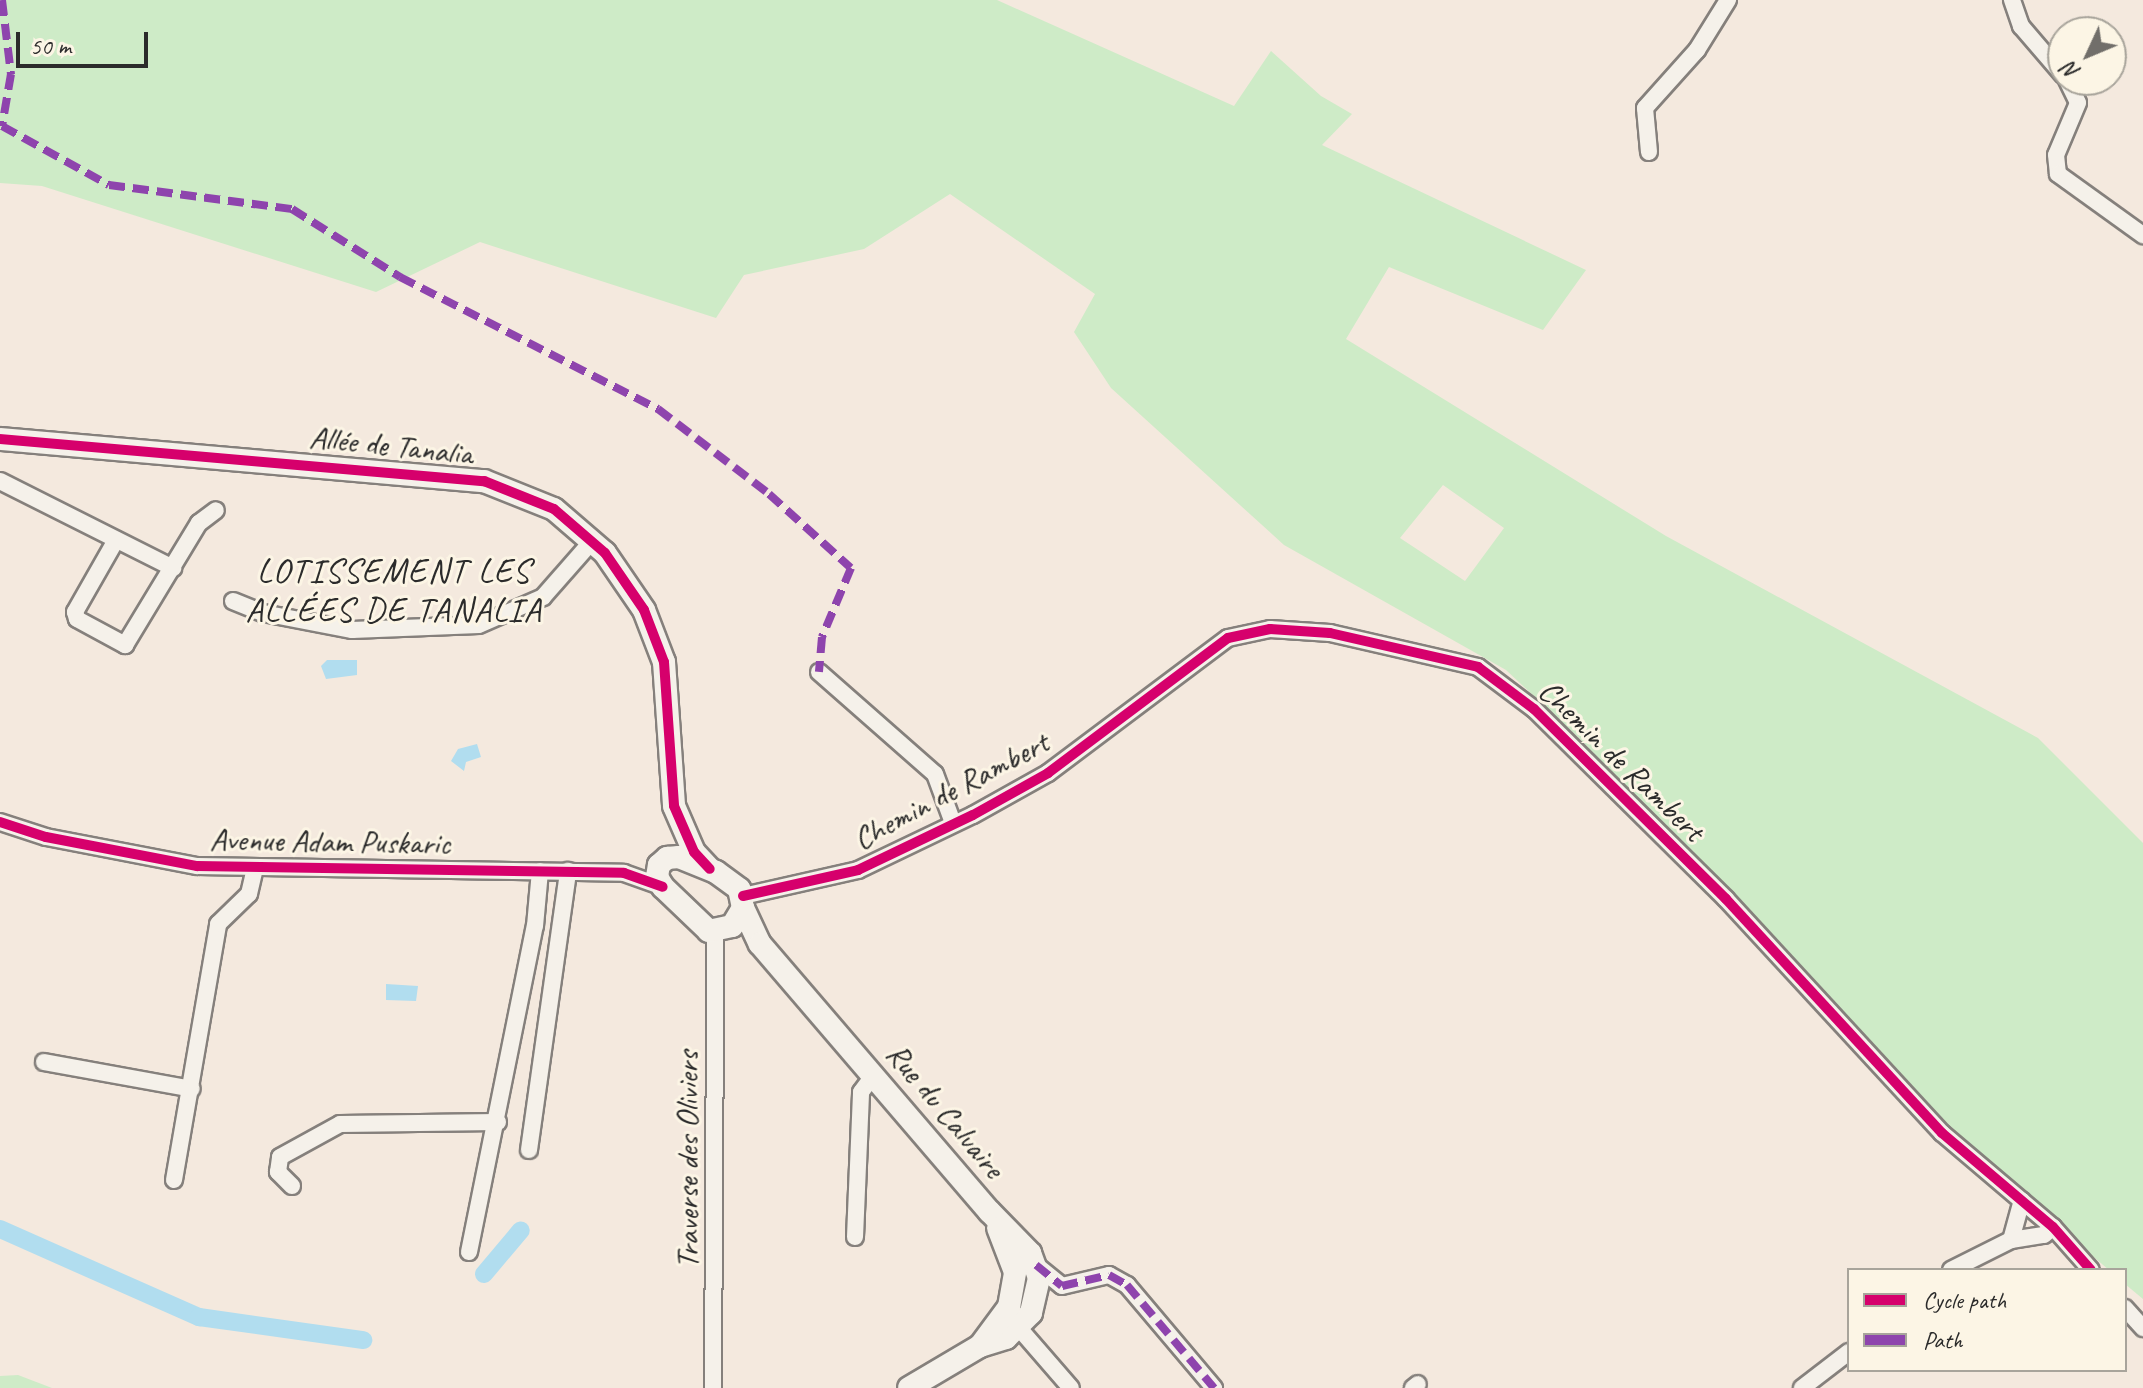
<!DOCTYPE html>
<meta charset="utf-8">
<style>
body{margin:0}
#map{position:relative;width:2143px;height:1388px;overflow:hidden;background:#f4e9de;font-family:Caveat,sans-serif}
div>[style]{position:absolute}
.green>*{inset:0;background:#ceebc7}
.water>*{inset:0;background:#b1ddef}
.canal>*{height:18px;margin:-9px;padding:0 9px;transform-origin:9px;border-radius:9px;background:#b1ddef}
.roads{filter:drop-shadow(2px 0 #85807c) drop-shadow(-2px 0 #85807c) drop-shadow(0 2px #85807c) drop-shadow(0 -2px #85807c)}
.minor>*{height:16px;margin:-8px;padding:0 8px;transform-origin:8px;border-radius:8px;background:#f5f1ea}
.tertiary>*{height:22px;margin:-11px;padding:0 11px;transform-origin:11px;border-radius:11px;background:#f5f1ea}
.quiet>*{height:8px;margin-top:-4px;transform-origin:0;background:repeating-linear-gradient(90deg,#8e44ad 0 16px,transparent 0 24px)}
.cycleway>*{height:10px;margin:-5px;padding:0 5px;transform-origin:5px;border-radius:5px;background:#d6006c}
span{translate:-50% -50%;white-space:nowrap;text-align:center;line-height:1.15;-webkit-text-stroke:6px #fcf5e5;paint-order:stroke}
.street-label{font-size:32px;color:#2b2b2b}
.neighbourhood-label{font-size:34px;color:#2b2b2b;letter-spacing:2px}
.legend{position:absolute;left:1847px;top:1268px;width:280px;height:104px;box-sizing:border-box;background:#fcf5e5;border:2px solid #a8a49b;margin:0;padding:10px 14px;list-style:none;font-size:24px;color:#2b2b2b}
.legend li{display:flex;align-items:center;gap:16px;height:40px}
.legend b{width:40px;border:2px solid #a8a49b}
.north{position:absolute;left:2047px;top:16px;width:80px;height:80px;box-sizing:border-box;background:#fcf5e5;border:2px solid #a8a49b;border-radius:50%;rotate:226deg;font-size:22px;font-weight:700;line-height:32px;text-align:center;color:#2b2b2b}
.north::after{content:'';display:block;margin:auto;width:28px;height:36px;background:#716e6a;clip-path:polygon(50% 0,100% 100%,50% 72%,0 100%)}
.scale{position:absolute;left:16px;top:32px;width:132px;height:36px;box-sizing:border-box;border:4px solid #2b2b2b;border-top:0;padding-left:10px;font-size:24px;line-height:28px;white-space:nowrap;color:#2b2b2b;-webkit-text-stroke:6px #fcf5e5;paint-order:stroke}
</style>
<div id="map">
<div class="green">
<i style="clip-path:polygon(evenodd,0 0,997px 0,1234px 106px,1271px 51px,1321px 96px,1352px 114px,1322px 145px,1586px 270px,1543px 330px,1389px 267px,1346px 339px,1666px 536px,2038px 738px,2143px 843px,2143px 1299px,2125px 1284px,2125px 1270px,2109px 1270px,1977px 1158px,1580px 739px,1506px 670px,1284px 545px,1111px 388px,1074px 332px,1095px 294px,950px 194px,864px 249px,744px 275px,716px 318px,480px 242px,376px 292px,42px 186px,0 183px,0 0,1443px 485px,1504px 528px,1465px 581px,1400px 538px,1443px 485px)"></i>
<i style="clip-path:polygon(18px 1375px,52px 1388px,0 1388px,0 1376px)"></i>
</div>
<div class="water">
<i style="clip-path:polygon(327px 660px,357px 660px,357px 675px,326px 679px,321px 666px)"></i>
<i style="clip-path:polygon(477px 744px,481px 757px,466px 762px,464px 771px,451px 761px,458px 749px)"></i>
<i style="clip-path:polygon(386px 984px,418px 986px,416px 1001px,386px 1000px)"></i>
</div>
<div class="canal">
<i style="left:0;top:1229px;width:218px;rotate:23.9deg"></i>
<i style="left:199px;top:1317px;width:166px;rotate:8deg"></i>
<i style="left:484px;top:1274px;width:57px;rotate:-49.9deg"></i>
</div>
<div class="roads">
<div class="minor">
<i style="left:2012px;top:0;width:28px;rotate:71deg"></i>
<i style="left:2021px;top:26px;width:65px;rotate:49.4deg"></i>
<i style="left:2067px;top:80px;width:25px;rotate:64deg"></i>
<i style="left:2078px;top:103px;width:56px;rotate:112.9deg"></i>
<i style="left:2056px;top:155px;width:19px;rotate:84deg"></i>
<i style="left:2058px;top:174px;width:105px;rotate:35.7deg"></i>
<i style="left:1649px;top:152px;width:44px;rotate:-95.2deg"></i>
<i style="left:1645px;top:108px;width:78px;rotate:-48.1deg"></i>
<i style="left:1697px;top:50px;width:59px;rotate:-58.2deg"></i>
<i style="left:0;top:481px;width:194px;rotate:26.7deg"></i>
<i style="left:116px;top:540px;width:83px;rotate:119.7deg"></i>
<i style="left:75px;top:612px;width:7px;rotate:74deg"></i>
<i style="left:77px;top:619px;width:55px;rotate:28.4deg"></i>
<i style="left:125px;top:645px;width:143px;rotate:-58.8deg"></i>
<i style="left:199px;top:523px;width:21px;rotate:-37deg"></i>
<i style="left:233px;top:601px;width:32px;rotate:22deg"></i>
<i style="left:263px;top:613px;width:91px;rotate:10.8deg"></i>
<i style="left:352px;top:630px;width:127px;rotate:-2.3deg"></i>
<i style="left:479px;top:625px;width:70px;rotate:-23.6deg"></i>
<i style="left:543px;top:597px;width:76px;rotate:-48.7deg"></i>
<i style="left:819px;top:672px;width:154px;rotate:41.3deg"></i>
<i style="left:935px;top:774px;width:52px;rotate:69.8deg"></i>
<i style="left:0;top:822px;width:48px;rotate:18.1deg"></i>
<i style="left:46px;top:837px;width:154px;rotate:10.9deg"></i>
<i style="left:197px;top:866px;width:427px;rotate:0.9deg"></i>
<i style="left:624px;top:873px;width:41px;rotate:19.7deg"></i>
<i style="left:743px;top:896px;width:118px;rotate:-12.7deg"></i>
<i style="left:858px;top:870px;width:127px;rotate:-25.6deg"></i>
<i style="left:973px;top:815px;width:86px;rotate:-29.2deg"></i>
<i style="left:1048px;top:773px;width:225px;rotate:-36.9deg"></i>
<i style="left:1228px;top:638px;width:43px;rotate:-12.1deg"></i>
<i style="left:1270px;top:629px;width:60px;rotate:3.8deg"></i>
<i style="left:1330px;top:633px;width:152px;rotate:12.9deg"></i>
<i style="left:1478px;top:667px;width:70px;rotate:36.9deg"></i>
<i style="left:1534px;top:709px;width:270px;rotate:44.7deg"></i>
<i style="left:1726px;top:899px;width:318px;rotate:47.3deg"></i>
<i style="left:1942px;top:1133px;width:145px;rotate:40.3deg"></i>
<i style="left:2053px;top:1227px;width:57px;rotate:48.5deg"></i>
<i style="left:44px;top:1062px;width:150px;rotate:10.3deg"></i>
<i style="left:529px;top:1150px;width:282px;rotate:-82deg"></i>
<i style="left:174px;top:1180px;width:260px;rotate:-80.2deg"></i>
<i style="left:218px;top:924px;width:43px;rotate:-44.1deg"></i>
<i style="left:249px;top:894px;width:27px;rotate:-77deg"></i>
<i style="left:292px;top:1186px;width:20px;rotate:-135deg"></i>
<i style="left:278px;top:1172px;width:15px;rotate:-82deg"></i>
<i style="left:280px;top:1157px;width:68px;rotate:-28.8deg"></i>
<i style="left:340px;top:1124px;width:158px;rotate:-0.7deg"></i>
<i style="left:855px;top:1237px;width:145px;rotate:-87.6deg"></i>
<i style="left:861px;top:1092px;width:20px;rotate:-53deg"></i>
<i style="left:2011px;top:1240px;width:41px;rotate:-74.6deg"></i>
<i style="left:469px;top:1252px;width:333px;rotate:-78.6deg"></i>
<i style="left:535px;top:926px;width:55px;rotate:-84.8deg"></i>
<i style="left:1036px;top:1265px;width:33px;rotate:39deg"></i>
<i style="left:1062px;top:1286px;width:48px;rotate:-13.2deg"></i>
<i style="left:1109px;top:1275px;width:21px;rotate:29deg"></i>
<i style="left:1127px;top:1285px;width:135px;rotate:49.8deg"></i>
<i style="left:1951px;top:1270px;width:67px;rotate:-26.6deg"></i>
<i style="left:2011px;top:1240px;width:33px;rotate:-9deg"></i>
<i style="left:2044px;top:1235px;width:12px;rotate:-42deg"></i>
<i style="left:2125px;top:1308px;width:27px;rotate:48deg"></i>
<i style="left:1012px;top:1320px;width:90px;rotate:49.1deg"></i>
<i style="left:713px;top:1388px;width:456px;rotate:-89.7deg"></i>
<i style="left:1413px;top:1388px;width:6px;rotate:-39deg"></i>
<i style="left:1802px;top:1388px;width:59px;rotate:-37.5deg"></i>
</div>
<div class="tertiary">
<i style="left:0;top:439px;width:486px;rotate:5deg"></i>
<i style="left:484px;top:481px;width:75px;rotate:21.8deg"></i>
<i style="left:554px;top:509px;width:67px;rotate:40.8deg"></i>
<i style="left:605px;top:553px;width:69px;rotate:55.6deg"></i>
<i style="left:644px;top:610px;width:56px;rotate:69deg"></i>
<i style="left:664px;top:662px;width:144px;rotate:86deg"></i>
<i style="left:674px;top:806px;width:50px;rotate:66.5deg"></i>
<i style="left:694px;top:852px;width:23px;rotate:47deg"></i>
<i style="left:679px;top:857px;width:40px;rotate:22deg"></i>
<i style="left:716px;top:872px;width:29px;rotate:36deg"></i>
<i style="left:739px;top:889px;width:19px;rotate:78deg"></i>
<i style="left:743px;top:908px;width:21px;rotate:121deg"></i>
<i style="left:732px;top:926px;width:24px;rotate:168deg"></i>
<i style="left:709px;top:931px;width:64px;rotate:-136.3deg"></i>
<i style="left:663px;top:887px;width:12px;rotate:-121deg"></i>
<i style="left:657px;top:877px;width:12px;rotate:-81deg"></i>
<i style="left:659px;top:865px;width:11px;rotate:-41deg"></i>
<i style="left:667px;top:858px;width:12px;rotate:-5deg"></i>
<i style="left:743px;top:908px;width:40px;rotate:65deg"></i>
<i style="left:760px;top:944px;width:352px;rotate:49.4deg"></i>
<i style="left:989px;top:1211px;width:59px;rotate:45.7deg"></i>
<i style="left:1030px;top:1253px;width:27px;rotate:70deg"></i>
<i style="left:1039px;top:1278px;width:36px;rotate:103deg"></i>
<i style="left:1031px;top:1313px;width:35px;rotate:135deg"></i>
<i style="left:1006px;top:1338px;width:27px;rotate:163deg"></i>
<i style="left:909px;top:1388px;width:82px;rotate:-30.6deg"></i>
<i style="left:980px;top:1346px;width:49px;rotate:-53.4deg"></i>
<i style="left:1009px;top:1307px;width:36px;rotate:-80deg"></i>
<i style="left:1015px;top:1272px;width:47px;rotate:-111.1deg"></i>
</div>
</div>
<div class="quiet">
<i style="left:2px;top:0;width:75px;rotate:83.1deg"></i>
<i style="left:11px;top:74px;width:53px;rotate:99.8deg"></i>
<i style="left:2px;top:126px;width:122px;rotate:28.9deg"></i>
<i style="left:109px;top:185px;width:185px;rotate:7.5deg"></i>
<i style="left:292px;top:209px;width:128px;rotate:32.2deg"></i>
<i style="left:400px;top:277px;width:290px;rotate:27.1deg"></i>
<i style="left:658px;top:409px;width:140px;rotate:37.4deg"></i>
<i style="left:769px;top:494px;width:110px;rotate:42.1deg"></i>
<i style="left:851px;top:568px;width:75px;rotate:112.8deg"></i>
<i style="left:822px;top:637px;width:35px;rotate:95deg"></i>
<i style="left:1036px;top:1265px;width:33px;rotate:39deg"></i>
<i style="left:1062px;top:1286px;width:48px;rotate:-13.2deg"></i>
<i style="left:1109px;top:1275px;width:21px;rotate:29deg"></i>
<i style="left:1127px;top:1285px;width:135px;rotate:49.8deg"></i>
</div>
<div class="cycleway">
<i style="left:0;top:439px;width:486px;rotate:5deg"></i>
<i style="left:484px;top:481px;width:75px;rotate:21.8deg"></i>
<i style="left:554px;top:509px;width:67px;rotate:40.8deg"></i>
<i style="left:605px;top:553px;width:69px;rotate:55.6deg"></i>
<i style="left:644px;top:610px;width:56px;rotate:69deg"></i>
<i style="left:664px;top:662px;width:144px;rotate:86deg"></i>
<i style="left:674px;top:806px;width:50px;rotate:66.5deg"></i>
<i style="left:694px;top:852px;width:23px;rotate:47deg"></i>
<i style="left:0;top:822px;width:48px;rotate:18.1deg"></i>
<i style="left:46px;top:837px;width:154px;rotate:10.9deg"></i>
<i style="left:197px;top:866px;width:427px;rotate:0.9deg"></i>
<i style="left:624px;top:873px;width:41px;rotate:19.7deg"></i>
<i style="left:743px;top:896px;width:118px;rotate:-12.7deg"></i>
<i style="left:858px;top:870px;width:127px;rotate:-25.6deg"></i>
<i style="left:973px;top:815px;width:86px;rotate:-29.2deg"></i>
<i style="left:1048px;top:773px;width:225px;rotate:-36.9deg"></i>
<i style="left:1228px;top:638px;width:43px;rotate:-12.1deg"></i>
<i style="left:1270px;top:629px;width:60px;rotate:3.8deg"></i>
<i style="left:1330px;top:633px;width:152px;rotate:12.9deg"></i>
<i style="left:1478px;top:667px;width:70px;rotate:36.9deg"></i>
<i style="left:1534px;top:709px;width:270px;rotate:44.7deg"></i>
<i style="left:1726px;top:899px;width:318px;rotate:47.3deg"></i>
<i style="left:1942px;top:1133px;width:145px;rotate:40.3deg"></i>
<i style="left:2053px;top:1227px;width:57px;rotate:48.5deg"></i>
</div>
<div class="street-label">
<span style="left:391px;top:446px;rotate:6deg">Allée de Tanalia</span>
<span style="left:1621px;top:761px;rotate:44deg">Chemin de Rambert</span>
<span style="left:951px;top:791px;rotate:-28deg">Chemin de Rambert</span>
<span style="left:330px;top:842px;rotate:1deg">Avenue Adam Puskaric</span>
<span style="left:945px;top:1111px;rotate:50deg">Rue du Calvaire</span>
<span style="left:688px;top:1160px;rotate:-90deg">Traverse des Oliviers</span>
</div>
<div class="neighbourhood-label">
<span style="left:394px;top:590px">LOTISSEMENT LES<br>ALLÉES DE TANALIA</span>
</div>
<ul class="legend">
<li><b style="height:10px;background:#d6006c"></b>Cycle path</li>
<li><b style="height:10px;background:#8e44ad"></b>Path</li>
</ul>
<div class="north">N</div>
<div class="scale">50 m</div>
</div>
